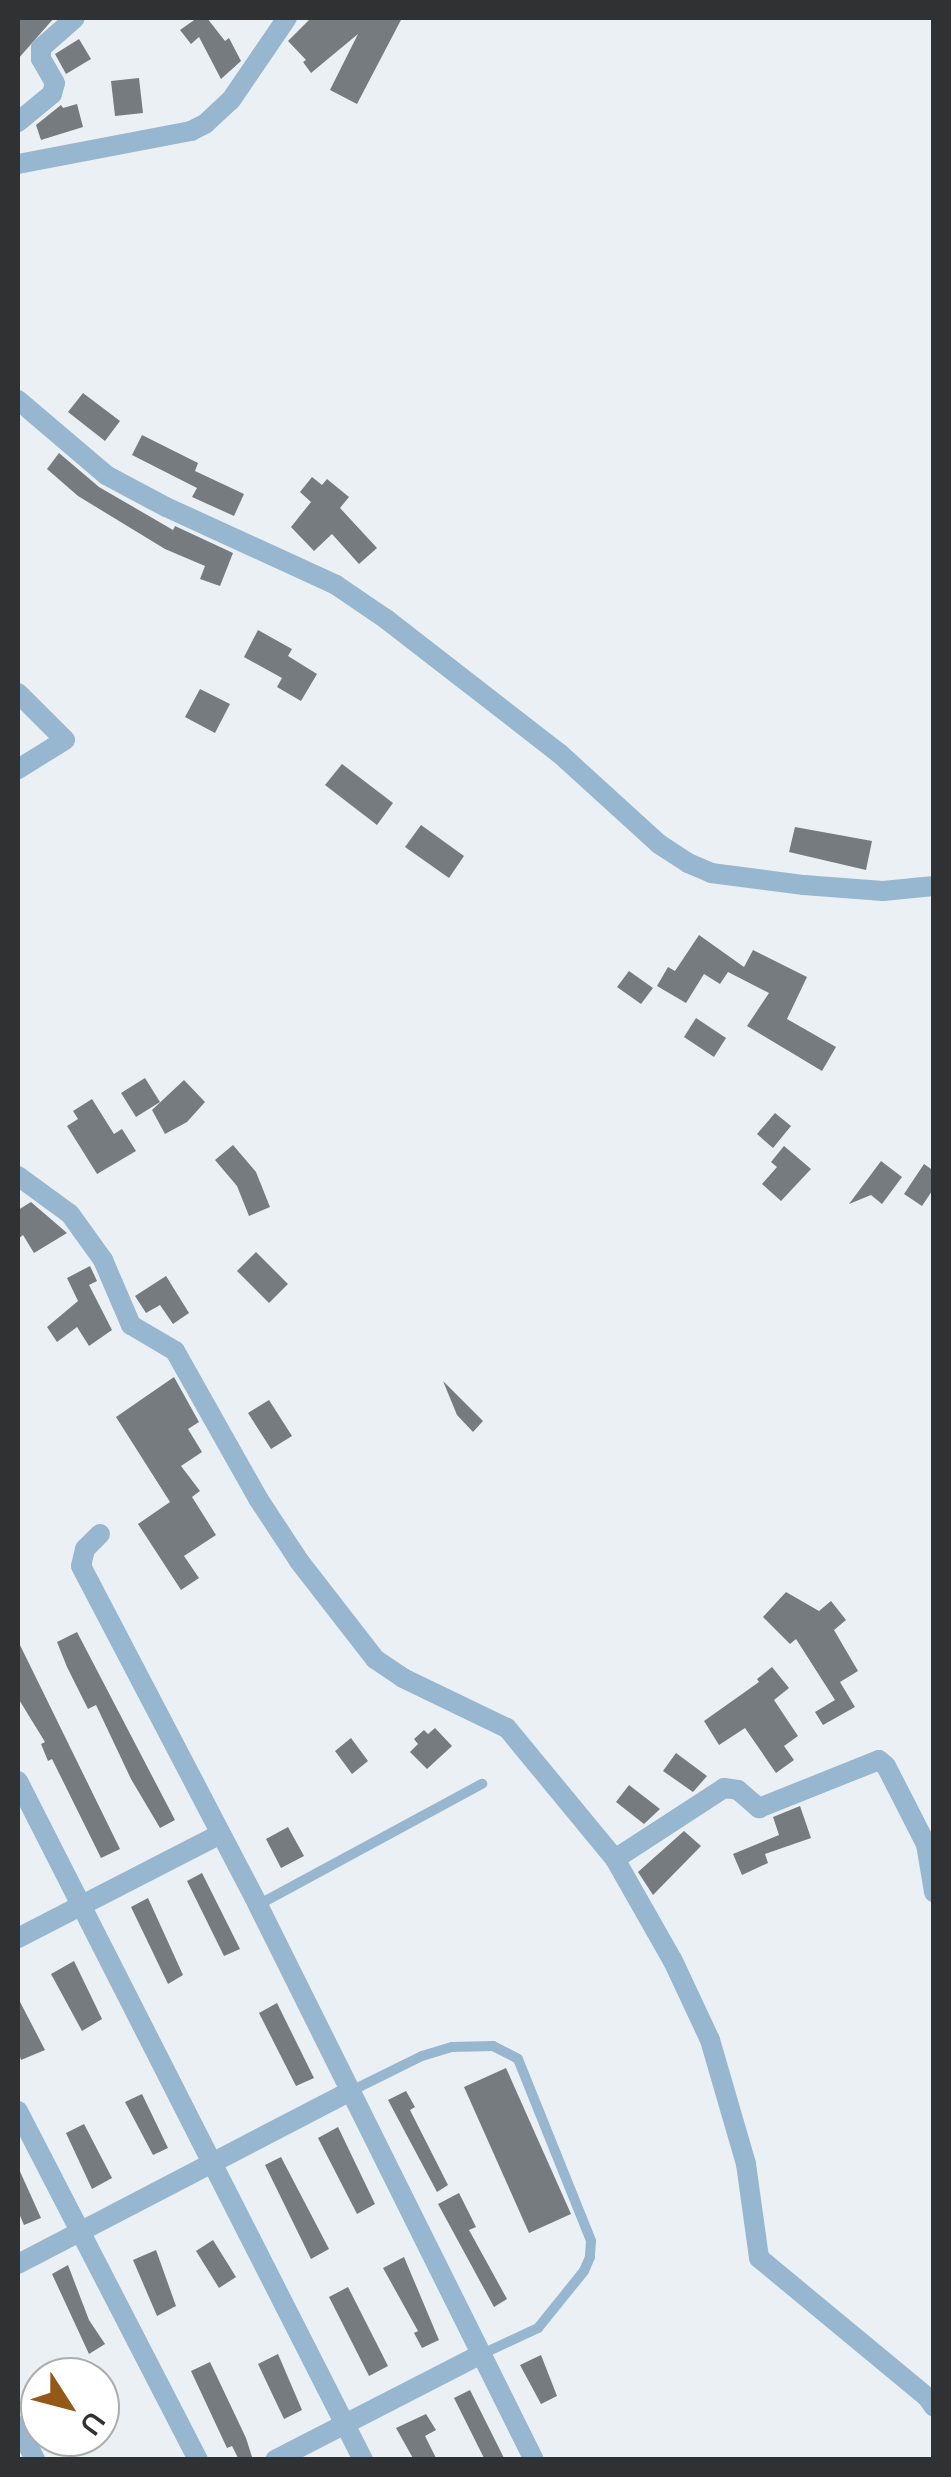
<!DOCTYPE html>
<style>
body{margin:0}
#map{position:relative;width:951px;height:2477px;overflow:hidden;background:#eaf0f4;font-family:Mulish,sans-serif}
div>[style]{position:absolute}
.building>*{inset:0;background:#767b7f}
.service>*{height:10px;margin:-5px;padding:0 5px;transform-origin:5px;border-radius:5px;background:#97b6d0}
.minor>*{height:20px;margin:-10px;padding:0 10px;transform-origin:10px;border-radius:10px;background:#97b6d0}
span{translate:-50% -50%;white-space:nowrap;text-align:center;line-height:1.15;-webkit-text-stroke:9px #fff;paint-order:stroke}
.frame{position:absolute;inset:0;border:20px solid #2f3133;pointer-events:none}
.north{position:absolute;left:20px;top:2357px;width:100px;height:100px;box-sizing:border-box;background:#fff;border:2px solid #acadad;border-radius:50%;rotate:126deg;font-size:28px;font-weight:700;line-height:40px;text-align:center;color:#2f3133}
.north::after{content:'';display:block;margin:auto;width:35px;height:45px;background:#945918;clip-path:polygon(50% 0,100% 100%,50% 72%,0 100%)}
</style>
<div id="map">
<div class="building">
<i style="clip-path:polygon(18px 18px,54px 18px,18px 59px)"></i>
<i style="clip-path:polygon(197px 18px,207px 18px,225px 41px,229px 38px,241px 61px,221px 79px,199px 37px,191px 44px,180px 30px)"></i>
<i style="clip-path:polygon(311px 18px,402px 18px,357px 104px,330px 90px,358px 34px,311px 73px,303px 62px,306px 60px,288px 41px)"></i>
<i style="clip-path:polygon(79px 39px,91px 59px,66px 74px,55px 54px)"></i>
<i style="clip-path:polygon(139px 78px,143px 113px,115px 116px,111px 81px)"></i>
<i style="clip-path:polygon(77px 104px,83px 127px,41px 140px,36px 125px,61px 105px,63px 108px)"></i>
<i style="clip-path:polygon(83px 393px,120px 421px,105px 441px,68px 412px)"></i>
<i style="clip-path:polygon(142px 435px,198px 463px,195px 471px,244px 494px,234px 516px,192px 497px,197px 488px,132px 455px)"></i>
<i style="clip-path:polygon(59px 453px,99px 487px,173px 530px,175px 526px,233px 553px,220px 586px,200px 579px,205px 566px,165px 549px,78px 496px,47px 469px)"></i>
<i style="clip-path:polygon(312px 477px,322px 485px,327px 479px,349px 497px,340px 508px,377px 548px,359px 564px,332px 534px,314px 551px,291px 527px,311px 502px,300px 492px)"></i>
<i style="clip-path:polygon(258px 630px,292px 649px,288px 656px,317px 674px,301px 701px,277px 687px,282px 678px,244px 657px)"></i>
<i style="clip-path:polygon(200px 689px,230px 704px,215px 733px,185px 717px)"></i>
<i style="clip-path:polygon(342px 764px,393px 803px,377px 825px,325px 785px)"></i>
<i style="clip-path:polygon(421px 825px,464px 856px,449px 878px,405px 847px)"></i>
<i style="clip-path:polygon(795px 827px,872px 841px,866px 870px,789px 852px)"></i>
<i style="clip-path:polygon(699px 935px,744px 967px,753px 950px,807px 977px,787px 1019px,836px 1047px,822px 1071px,747px 1026px,769px 993px,728px 972px,720px 984px,704px 974px,686px 1003px,657px 986px,668px 967px,675px 971px)"></i>
<i style="clip-path:polygon(629px 971px,653px 988px,641px 1004px,617px 987px)"></i>
<i style="clip-path:polygon(696px 1018px,726px 1038px,714px 1057px,684px 1037px)"></i>
<i style="clip-path:polygon(145px 1078px,160px 1102px,136px 1117px,121px 1093px)"></i>
<i style="clip-path:polygon(184px 1080px,205px 1102px,187px 1122px,165px 1134px,152px 1110px)"></i>
<i style="clip-path:polygon(92px 1099px,114px 1134px,122px 1129px,136px 1151px,97px 1174px,67px 1126px,78px 1119px,73px 1111px)"></i>
<i style="clip-path:polygon(775px 1113px,791px 1126px,773px 1148px,757px 1134px)"></i>
<i style="clip-path:polygon(233px 1145px,256px 1172px,270px 1207px,249px 1216px,237px 1186px,215px 1160px)"></i>
<i style="clip-path:polygon(784px 1146px,811px 1169px,781px 1201px,762px 1184px,777px 1167px,771px 1162px)"></i>
<i style="clip-path:polygon(881px 1161px,902px 1177px,882px 1204px,871px 1195px,849px 1204px)"></i>
<i style="clip-path:polygon(924px 1164px,934px 1171px,934px 1188px,922px 1206px,904px 1194px)"></i>
<i style="clip-path:polygon(31px 1202px,67px 1233px,34px 1253px,23px 1235px,18px 1239px,18px 1210px)"></i>
<i style="clip-path:polygon(256px 1252px,288px 1284px,269px 1303px,237px 1271px)"></i>
<i style="clip-path:polygon(90px 1266px,97px 1281px,89px 1285px,112px 1330px,89px 1346px,77px 1327px,57px 1342px,47px 1327px,78px 1301px,67px 1278px)"></i>
<i style="clip-path:polygon(166px 1276px,189px 1313px,173px 1324px,160px 1305px,146px 1313px,135px 1296px)"></i>
<i style="clip-path:polygon(174px 1377px,199px 1422px,188px 1429px,202px 1452px,181px 1466px,200px 1491px,192px 1497px,216px 1535px,184px 1556px,199px 1578px,181px 1590px,138px 1524px,170px 1502px,116px 1417px)"></i>
<i style="clip-path:polygon(443px 1381px,483px 1421px,473px 1432px,457px 1415px)"></i>
<i style="clip-path:polygon(269px 1400px,292px 1436px,271px 1449px,248px 1413px)"></i>
<i style="clip-path:polygon(786px 1592px,819px 1611px,831px 1601px,846px 1620px,834px 1630px,858px 1671px,840px 1682px,855px 1707px,823px 1725px,815px 1712px,835px 1700px,796px 1639px,790px 1644px,763px 1617px)"></i>
<i style="clip-path:polygon(77px 1632px,175px 1820px,160px 1828px,131px 1779px,96px 1705px,88px 1709px,67px 1667px,57px 1642px)"></i>
<i style="clip-path:polygon(18px 1641px,120px 1849px,101px 1858px,52px 1759px,48px 1761px,41px 1744px,45px 1742px,18px 1698px)"></i>
<i style="clip-path:polygon(772px 1667px,789px 1688px,774px 1700px,798px 1736px,784px 1746px,794px 1760px,776px 1773px,745px 1728px,719px 1745px,704px 1721px,759px 1682px,757px 1679px)"></i>
<i style="clip-path:polygon(435px 1728px,452px 1746px,427px 1769px,410px 1752px,418px 1744px,414px 1739px,424px 1730px,428px 1734px)"></i>
<i style="clip-path:polygon(351px 1738px,368px 1761px,352px 1774px,335px 1751px)"></i>
<i style="clip-path:polygon(676px 1753px,707px 1776px,693px 1792px,663px 1771px)"></i>
<i style="clip-path:polygon(629px 1785px,660px 1809px,644px 1824px,616px 1802px)"></i>
<i style="clip-path:polygon(800px 1806px,811px 1838px,765px 1854px,768px 1863px,742px 1875px,733px 1854px,779px 1835px,773px 1817px)"></i>
<i style="clip-path:polygon(288px 1827px,304px 1856px,281px 1868px,266px 1839px)"></i>
<i style="clip-path:polygon(684px 1831px,701px 1846px,653px 1895px,638px 1872px)"></i>
<i style="clip-path:polygon(202px 1873px,240px 1949px,224px 1956px,187px 1881px)"></i>
<i style="clip-path:polygon(148px 1898px,183px 1975px,168px 1984px,131px 1907px)"></i>
<i style="clip-path:polygon(74px 1961px,102px 2019px,82px 2031px,51px 1974px)"></i>
<i style="clip-path:polygon(18px 1998px,45px 2050px,21px 2060px,18px 2051px)"></i>
<i style="clip-path:polygon(277px 2003px,314px 2078px,296px 2086px,259px 2013px)"></i>
<i style="clip-path:polygon(506px 2068px,571px 2214px,529px 2233px,464px 2087px)"></i>
<i style="clip-path:polygon(406px 2091px,415px 2107px,410px 2110px,448px 2185px,437px 2192px,388px 2100px)"></i>
<i style="clip-path:polygon(142px 2094px,168px 2148px,153px 2155px,125px 2102px)"></i>
<i style="clip-path:polygon(84px 2124px,112px 2178px,92px 2189px,66px 2133px)"></i>
<i style="clip-path:polygon(338px 2127px,375px 2204px,357px 2214px,318px 2138px)"></i>
<i style="clip-path:polygon(281px 2157px,329px 2249px,311px 2259px,265px 2165px)"></i>
<i style="clip-path:polygon(18px 2167px,41px 2218px,24px 2225px,18px 2211px)"></i>
<i style="clip-path:polygon(459px 2193px,476px 2227px,469px 2230px,507px 2299px,494px 2307px,438px 2204px)"></i>
<i style="clip-path:polygon(213px 2240px,236px 2277px,219px 2288px,196px 2251px)"></i>
<i style="clip-path:polygon(156px 2250px,176px 2306px,157px 2316px,133px 2260px)"></i>
<i style="clip-path:polygon(404px 2257px,439px 2340px,422px 2348px,414px 2333px,418px 2331px,383px 2268px)"></i>
<i style="clip-path:polygon(68px 2265px,89px 2320px,105px 2344px,89px 2354px,52px 2274px)"></i>
<i style="clip-path:polygon(348px 2287px,388px 2366px,369px 2376px,329px 2297px)"></i>
<i style="clip-path:polygon(278px 2354px,302px 2410px,284px 2419px,258px 2364px)"></i>
<i style="clip-path:polygon(541px 2355px,557px 2396px,541px 2404px,520px 2365px)"></i>
<i style="clip-path:polygon(210px 2362px,246px 2438px,253px 2460px,239px 2460px,232px 2446px,227px 2448px,191px 2371px)"></i>
<i style="clip-path:polygon(470px 2390px,505px 2460px,485px 2460px,454px 2398px)"></i>
<i style="clip-path:polygon(426px 2414px,436px 2430px,425px 2436px,437px 2460px,414px 2460px,396px 2428px)"></i>
</div>
<div class="service">
<i style="left:258px;top:1905px;width:255px;rotate:-28.4deg"></i>
<i style="left:349px;top:2092px;width:81px;rotate:-26.3deg"></i>
<i style="left:422px;top:2056px;width:31px;rotate:-17deg"></i>
<i style="left:452px;top:2047px;width:41px;rotate:-1.4deg"></i>
<i style="left:493px;top:2046px;width:28px;rotate:27deg"></i>
<i style="left:518px;top:2059px;width:196px;rotate:68.1deg"></i>
<i style="left:591px;top:2241px;width:16px;rotate:94deg"></i>
<i style="left:590px;top:2257px;width:15px;rotate:113deg"></i>
<i style="left:584px;top:2271px;width:73px;rotate:128.9deg"></i>
<i style="left:538px;top:2328px;width:64px;rotate:155deg"></i>
</div>
<div class="minor">
<i style="left:18px;top:122px;width:44px;rotate:-39.5deg"></i>
<i style="left:52px;top:94px;width:11px;rotate:-75deg"></i>
<i style="left:55px;top:83px;width:28px;rotate:-120deg"></i>
<i style="left:41px;top:59px;width:11px;rotate:-90deg"></i>
<i style="left:41px;top:48px;width:45px;rotate:-41.4deg"></i>
<i style="left:18px;top:164px;width:176px;rotate:-10.8deg"></i>
<i style="left:191px;top:131px;width:16px;rotate:-27deg"></i>
<i style="left:205px;top:124px;width:35px;rotate:-43deg"></i>
<i style="left:231px;top:100px;width:99px;rotate:-55.7deg"></i>
<i style="left:18px;top:400px;width:116px;rotate:40.4deg"></i>
<i style="left:106px;top:475px;width:68px;rotate:28.1deg"></i>
<i style="left:166px;top:507px;width:187px;rotate:24.6deg"></i>
<i style="left:336px;top:585px;width:60px;rotate:34.2deg"></i>
<i style="left:386px;top:619px;width:219px;rotate:37.8deg"></i>
<i style="left:559px;top:753px;width:135px;rotate:42.3deg"></i>
<i style="left:659px;top:844px;width:35px;rotate:33deg"></i>
<i style="left:688px;top:863px;width:25px;rotate:23deg"></i>
<i style="left:711px;top:873px;width:94px;rotate:7.4deg"></i>
<i style="left:804px;top:885px;width:79px;rotate:4.3deg"></i>
<i style="left:883px;top:891px;width:51px;rotate:-5.6deg"></i>
<i style="left:18px;top:693px;width:66px;rotate:45deg"></i>
<i style="left:65px;top:740px;width:55px;rotate:148.3deg"></i>
<i style="left:18px;top:1176px;width:64px;rotate:36.2deg"></i>
<i style="left:70px;top:1214px;width:57px;rotate:54.3deg"></i>
<i style="left:103px;top:1260px;width:71px;rotate:66.7deg"></i>
<i style="left:131px;top:1325px;width:51px;rotate:30.6deg"></i>
<i style="left:175px;top:1351px;width:171px;rotate:60.6deg"></i>
<i style="left:259px;top:1500px;width:73px;rotate:56.7deg"></i>
<i style="left:299px;top:1561px;width:124px;rotate:52.2deg"></i>
<i style="left:375px;top:1659px;width:34px;rotate:34deg"></i>
<i style="left:403px;top:1678px;width:115px;rotate:25.7deg"></i>
<i style="left:507px;top:1728px;width:170px;rotate:50.5deg"></i>
<i style="left:615px;top:1859px;width:117px;rotate:60.4deg"></i>
<i style="left:673px;top:1961px;width:87px;rotate:64.9deg"></i>
<i style="left:710px;top:2040px;width:129px;rotate:73.8deg"></i>
<i style="left:746px;top:2164px;width:95px;rotate:82.1deg"></i>
<i style="left:759px;top:2258px;width:218px;rotate:39.6deg"></i>
<i style="left:927px;top:2397px;width:12px;rotate:55deg"></i>
<i style="left:100px;top:1534px;width:21px;rotate:135deg"></i>
<i style="left:85px;top:1549px;width:17px;rotate:103deg"></i>
<i style="left:81px;top:1566px;width:382px;rotate:62.4deg"></i>
<i style="left:258px;top:1905px;width:620px;rotate:63.56deg"></i>
<i style="left:18px;top:1781px;width:762px;rotate:63.06deg"></i>
<i style="left:615px;top:1859px;width:130px;rotate:-33.1deg"></i>
<i style="left:724px;top:1788px;width:14px;rotate:8deg"></i>
<i style="left:738px;top:1790px;width:28px;rotate:41deg"></i>
<i style="left:759px;top:1808px;width:129px;rotate:-21.8deg"></i>
<i style="left:879px;top:1760px;width:9px;rotate:41deg"></i>
<i style="left:886px;top:1766px;width:88px;rotate:62.9deg"></i>
<i style="left:926px;top:1844px;width:49px;rotate:80.5deg"></i>
<i style="left:18px;top:1938px;width:227px;rotate:-27.2deg"></i>
<i style="left:18px;top:2111px;width:393px;rotate:62.7deg"></i>
<i style="left:18px;top:2264px;width:373px;rotate:-27.5deg"></i>
<i style="left:18px;top:2426px;width:38px;rotate:63deg"></i>
<i style="left:275px;top:2460px;width:229px;rotate:-27.2deg"></i>
</div>
<div class="frame"></div>
<div class="north">U</div>
</div>
